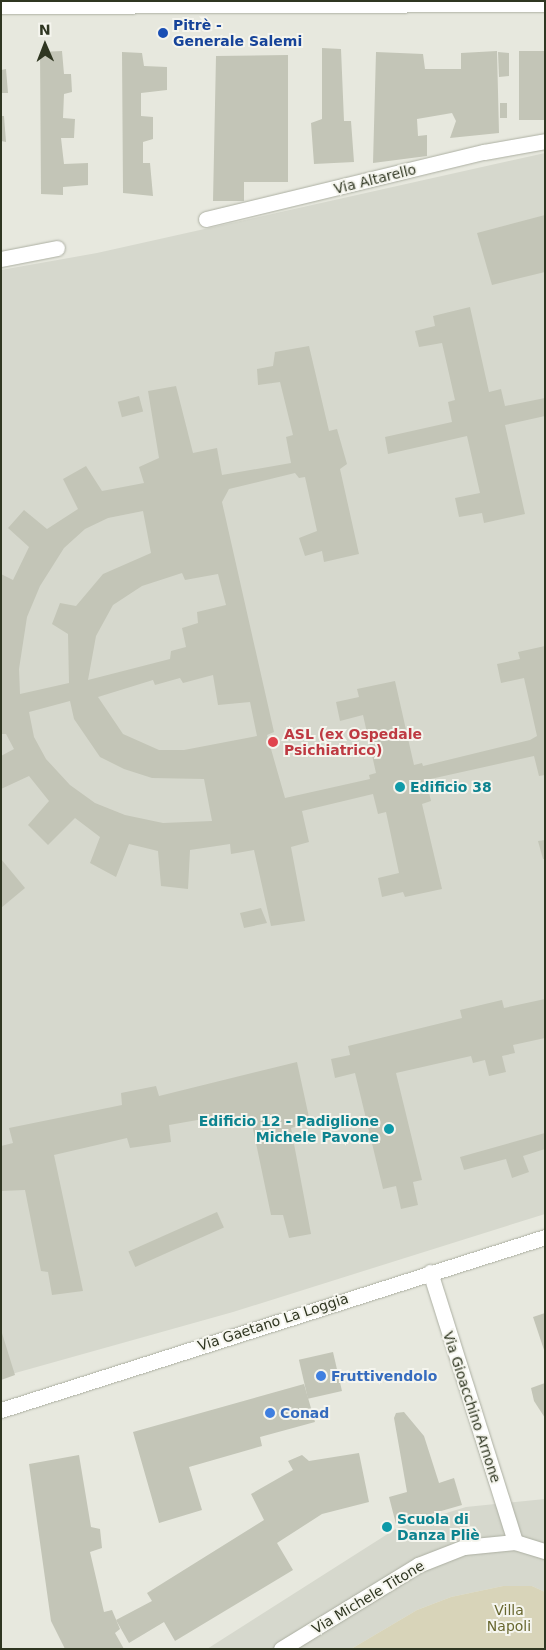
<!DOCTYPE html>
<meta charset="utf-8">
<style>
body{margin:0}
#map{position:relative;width:546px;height:1650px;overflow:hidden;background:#e7e8de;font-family:"DejaVu Sans",sans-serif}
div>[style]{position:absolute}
.built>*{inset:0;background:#d6d8cd}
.green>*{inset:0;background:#d8d4b9}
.building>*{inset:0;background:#c3c5b7;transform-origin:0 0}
.roads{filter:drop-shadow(0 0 1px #acafa2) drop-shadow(0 0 1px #acafa2)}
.minor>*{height:15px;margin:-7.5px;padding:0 7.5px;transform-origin:7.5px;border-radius:7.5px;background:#fff}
.tertiary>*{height:15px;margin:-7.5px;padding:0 7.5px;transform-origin:7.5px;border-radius:7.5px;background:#fff}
.dots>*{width:14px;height:14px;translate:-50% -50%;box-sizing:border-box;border:2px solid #f5f5ee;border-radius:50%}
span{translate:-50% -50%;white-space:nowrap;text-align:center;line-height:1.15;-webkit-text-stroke:4px #f5f5ee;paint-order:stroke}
.transit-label{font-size:14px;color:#164399;font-weight:700}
.left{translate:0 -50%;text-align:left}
.street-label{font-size:14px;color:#2f3621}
.health-label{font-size:14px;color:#be3a42;font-weight:700}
.culture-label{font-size:14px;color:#0d838f;font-weight:700}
.right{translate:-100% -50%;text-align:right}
.shop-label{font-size:14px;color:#366cbe;font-weight:700}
.park-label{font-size:14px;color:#696830}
.frame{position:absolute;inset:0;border:2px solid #2f3621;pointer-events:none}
.north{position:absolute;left:20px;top:20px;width:50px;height:50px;-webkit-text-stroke:4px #f5f5ee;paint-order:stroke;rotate:359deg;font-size:14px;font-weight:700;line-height:20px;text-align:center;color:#2f3621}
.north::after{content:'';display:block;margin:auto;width:18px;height:22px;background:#2f3621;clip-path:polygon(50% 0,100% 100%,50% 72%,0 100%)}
</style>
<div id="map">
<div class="built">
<i style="clip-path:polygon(545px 153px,545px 1214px,233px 1312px,1px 1377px,1px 270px,97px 253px)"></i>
<i style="clip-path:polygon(545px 1499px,545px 1592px,532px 1586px,503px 1586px,451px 1597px,417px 1610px,351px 1649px,207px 1649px,397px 1528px,466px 1507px)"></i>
</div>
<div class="green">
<i style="clip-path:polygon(503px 1586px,532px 1586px,545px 1592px,545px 1649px,351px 1649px,417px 1610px,451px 1597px)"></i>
</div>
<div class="building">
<i style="clip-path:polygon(322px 48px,341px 49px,344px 121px,351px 121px,354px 162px,314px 164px,311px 123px,322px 119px)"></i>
<i style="clip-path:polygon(62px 51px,64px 74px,71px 74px,72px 92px,64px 94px,63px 118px,75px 119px,74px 138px,61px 138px,64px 164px,88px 163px,88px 185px,63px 187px,63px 195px,41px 194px,40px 52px)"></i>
<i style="clip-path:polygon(497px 51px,499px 133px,450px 138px,456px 121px,452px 113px,417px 119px,418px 136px,427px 135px,427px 156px,373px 163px,376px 52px,423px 54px,425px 69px,461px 69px,461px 53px)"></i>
<i style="left:519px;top:51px;width:26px;height:69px"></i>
<i style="clip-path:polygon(122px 52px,142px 53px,144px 66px,167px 67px,167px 90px,141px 93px,141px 116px,153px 117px,153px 139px,143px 142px,143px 163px,150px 163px,153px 196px,123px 193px)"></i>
<i style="clip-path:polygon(498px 52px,509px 53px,509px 76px,499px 77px)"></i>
<i style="clip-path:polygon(288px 55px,288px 182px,244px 182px,244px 201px,213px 201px,216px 56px)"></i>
<i style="clip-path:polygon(6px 69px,8px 93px,1px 93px,1px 70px)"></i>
<i style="left:500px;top:103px;width:7px;height:15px"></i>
<i style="clip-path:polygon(1px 116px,4px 116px,6px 142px,1px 141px)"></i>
<i style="clip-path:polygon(545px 215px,545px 272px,492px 285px,477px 233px)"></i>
<i style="clip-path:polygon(470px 307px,489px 392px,501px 389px,505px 406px,545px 398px,545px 416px,505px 425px,525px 514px,484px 523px,482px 513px,459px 517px,455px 498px,480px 493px,467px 436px,388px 454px,385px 437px,452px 422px,448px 402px,455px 400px,442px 343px,419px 347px,415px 331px,435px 326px,433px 316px)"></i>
<i style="clip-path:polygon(evenodd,309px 346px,329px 431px,337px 429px,347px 464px,340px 469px,359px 554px,324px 562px,322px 551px,305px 556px,299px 538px,317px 531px,305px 477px,299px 478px,295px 473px,229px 489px,222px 502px,274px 732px,267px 735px,285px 798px,370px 779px,369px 775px,376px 773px,363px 715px,340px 721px,336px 702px,359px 697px,357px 689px,395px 681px,414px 765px,422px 763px,423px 766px,530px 740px,537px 736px,524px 678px,501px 683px,497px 664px,520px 659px,518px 652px,545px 646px,545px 775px,539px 776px,534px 756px,426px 780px,431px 801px,422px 804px,442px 889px,405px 897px,403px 892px,382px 897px,378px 878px,399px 873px,386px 812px,378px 814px,373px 794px,302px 811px,309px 842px,291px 847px,305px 921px,271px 926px,254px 850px,231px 854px,230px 844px,190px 850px,188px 889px,161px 886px,158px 851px,129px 844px,116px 877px,90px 863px,100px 837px,75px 818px,48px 845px,28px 825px,49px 801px,29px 776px,1px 789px,1px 756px,14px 749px,6px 734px,1px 734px,1px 574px,13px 580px,29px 547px,8px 528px,24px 510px,47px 529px,78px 509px,63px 479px,86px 466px,102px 491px,144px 483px,139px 467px,159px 458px,148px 391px,176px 386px,193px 453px,217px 448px,222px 475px,291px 463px,286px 437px,293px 435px,280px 382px,258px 385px,257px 369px,273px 366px,275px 352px,309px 346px,143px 511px,151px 553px,103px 574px,76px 606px,60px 603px,52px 624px,68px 634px,69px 683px,20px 694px,19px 669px,27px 617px,40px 586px,64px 548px,85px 529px,108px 518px,143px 511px,309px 346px,182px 573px,185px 580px,218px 574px,226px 605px,197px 612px,198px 623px,182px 628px,186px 647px,171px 651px,170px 659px,88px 680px,96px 636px,113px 605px,142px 586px,182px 573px,309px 346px,213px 675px,218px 705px,250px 702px,257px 736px,184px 750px,159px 750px,123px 734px,98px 697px,153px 680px,155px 685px,180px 678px,183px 683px,213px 675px,309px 346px,70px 701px,74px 719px,100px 757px,124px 769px,152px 778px,204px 779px,212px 821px,163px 823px,125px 815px,95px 803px,70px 785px,46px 759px,34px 737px,29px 712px,70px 701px)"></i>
<i style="left:139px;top:396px;width:16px;height:22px;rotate:75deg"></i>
<i style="clip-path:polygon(545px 840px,545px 859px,543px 859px,538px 841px)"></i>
<i style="clip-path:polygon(1px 859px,25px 888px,1px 908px)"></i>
<i style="clip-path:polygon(261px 908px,267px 923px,244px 928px,240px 913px)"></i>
<i style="clip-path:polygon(545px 999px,545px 1038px,513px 1045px,515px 1053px,502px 1056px,506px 1072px,489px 1076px,485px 1060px,473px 1063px,471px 1056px,396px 1073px,422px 1180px,413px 1182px,418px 1205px,401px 1209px,396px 1186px,383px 1189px,355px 1073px,335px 1078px,331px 1059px,350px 1055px,348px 1046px,462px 1018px,460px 1010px,502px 1000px,504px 1008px)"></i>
<i style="clip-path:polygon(297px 1062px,310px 1122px,291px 1128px,311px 1234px,289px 1238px,283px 1215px,271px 1215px,252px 1124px,231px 1127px,226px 1115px,169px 1125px,171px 1142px,130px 1148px,127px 1138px,54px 1155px,83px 1291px,52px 1295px,48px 1272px,41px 1271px,25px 1190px,1px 1191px,1px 1146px,13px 1143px,9px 1128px,122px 1105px,121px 1093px,156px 1086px,159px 1096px)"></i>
<i style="clip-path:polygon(545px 1133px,545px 1149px,523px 1156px,529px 1172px,512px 1178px,506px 1159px,464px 1170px,460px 1157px)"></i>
<i style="left:217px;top:1212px;width:17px;height:97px;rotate:66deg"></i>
<i style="clip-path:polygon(545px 1313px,545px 1350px,544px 1350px,533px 1317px)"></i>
<i style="clip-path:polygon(1px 1330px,15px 1375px,1px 1380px)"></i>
<i style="left:333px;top:1352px;width:40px;height:35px;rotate:77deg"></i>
<i style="clip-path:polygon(545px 1383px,545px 1418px,534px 1401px,531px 1388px)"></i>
<i style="clip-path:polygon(304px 1384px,315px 1422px,260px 1437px,262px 1446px,189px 1467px,202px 1510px,159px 1523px,133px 1432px)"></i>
<i style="clip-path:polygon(404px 1412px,424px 1436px,439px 1483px,454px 1478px,462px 1505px,396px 1524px,389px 1497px,407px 1492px,394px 1418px,396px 1413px)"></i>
<i style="clip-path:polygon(359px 1453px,369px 1502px,322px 1514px,277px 1543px,293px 1570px,175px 1641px,164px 1622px,129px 1643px,116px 1620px,152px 1601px,147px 1593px,264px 1520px,251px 1494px,293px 1470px,288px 1461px,302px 1455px,309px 1461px)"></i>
<i style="clip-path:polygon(79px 1455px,91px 1527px,100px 1529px,102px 1548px,90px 1552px,104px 1612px,112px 1610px,120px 1629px,115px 1633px,124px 1649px,65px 1649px,51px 1621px,29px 1464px)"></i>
</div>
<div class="roads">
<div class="minor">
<i style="left:206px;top:219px;width:286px;rotate:-13.6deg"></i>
<i style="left:484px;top:152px;width:62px;rotate:-10.2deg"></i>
<i style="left:1px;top:259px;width:57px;rotate:-11.1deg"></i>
<i style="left:430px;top:1272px;width:283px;rotate:72.5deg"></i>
<i style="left:281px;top:1649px;width:161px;rotate:-31.5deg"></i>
<i style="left:418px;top:1565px;width:49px;rotate:-21.4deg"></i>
<i style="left:464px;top:1547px;width:51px;rotate:-5.6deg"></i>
<i style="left:515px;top:1542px;width:31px;rotate:17deg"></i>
</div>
<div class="tertiary">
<i style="left:1px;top:6px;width:544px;rotate:-0.21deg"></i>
<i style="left:1px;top:1410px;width:571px;rotate:-17.64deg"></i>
</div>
</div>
<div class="dots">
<i style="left:163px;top:33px;background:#1a4fb4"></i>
<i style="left:273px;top:742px;background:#e0444e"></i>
<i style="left:400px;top:787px;background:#0f9aa8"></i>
<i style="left:389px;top:1129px;background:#0f9aa8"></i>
<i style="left:321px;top:1376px;background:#3f7fe0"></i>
<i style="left:270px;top:1413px;background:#3f7fe0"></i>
<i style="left:387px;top:1527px;background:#0f9aa8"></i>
</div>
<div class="transit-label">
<span class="left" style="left:173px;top:33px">Pitrè -<br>Generale Salemi</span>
</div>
<div class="street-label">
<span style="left:375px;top:179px;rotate:-14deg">Via Altarello</span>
<span style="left:273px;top:1322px;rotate:-18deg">Via Gaetano La Loggia</span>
<span style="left:472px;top:1407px;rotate:72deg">Via Gioacchino Arnone</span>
<span style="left:368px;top:1597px;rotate:-31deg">Via Michele Titone</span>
</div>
<div class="health-label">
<span class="left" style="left:284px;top:742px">ASL (ex Ospedale<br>Psichiatrico)</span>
</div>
<div class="culture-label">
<span class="left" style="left:410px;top:787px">Edificio 38</span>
<span class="right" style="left:379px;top:1129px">Edificio 12 - Padiglione<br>Michele Pavone</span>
<span class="left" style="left:397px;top:1527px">Scuola di<br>Danza Pliè</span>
</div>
<div class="shop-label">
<span class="left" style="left:331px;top:1376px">Fruttivendolo</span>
<span class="left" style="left:280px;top:1413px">Conad</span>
</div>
<div class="park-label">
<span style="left:509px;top:1618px">Villa<br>Napoli</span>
</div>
<div class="frame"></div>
<div class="north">N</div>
</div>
